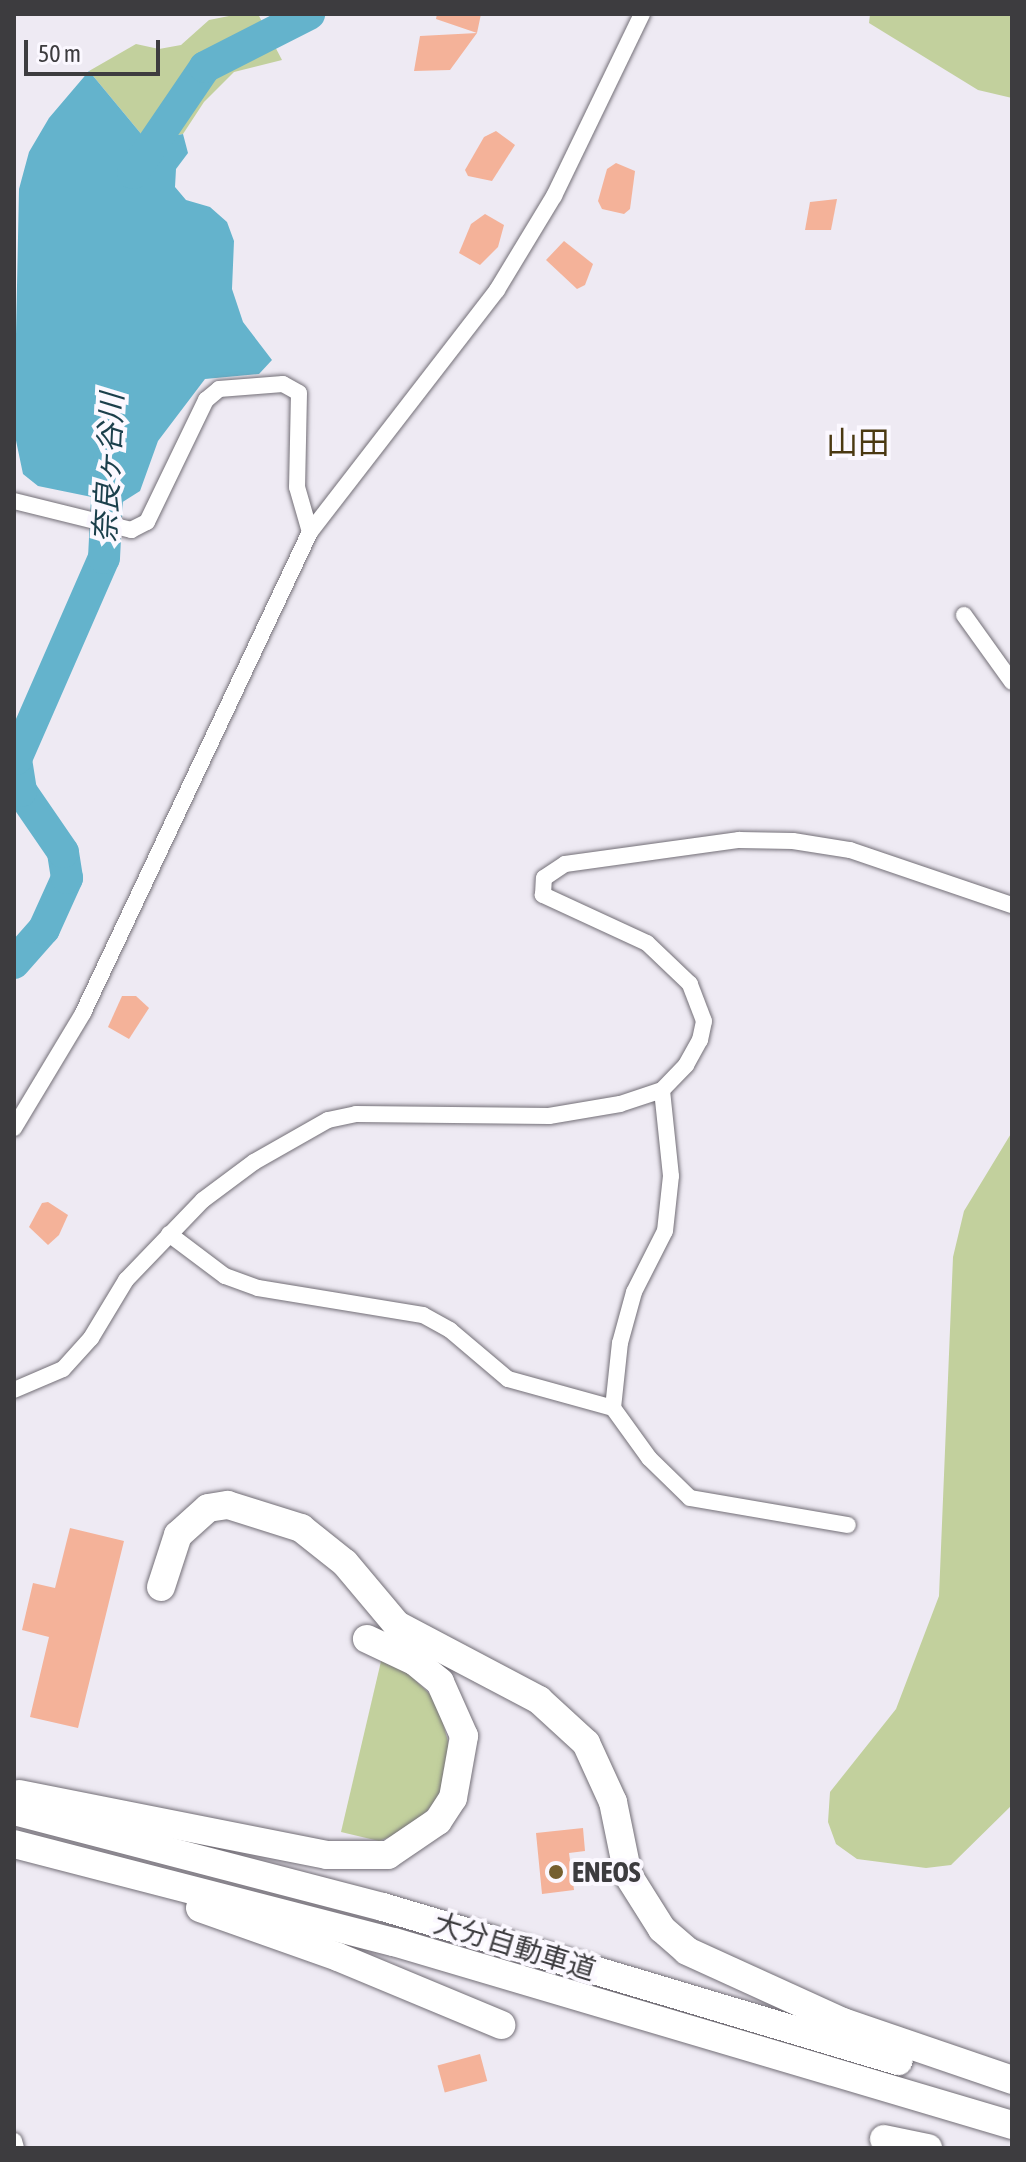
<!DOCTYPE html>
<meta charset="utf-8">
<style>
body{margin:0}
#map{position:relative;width:1026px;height:2162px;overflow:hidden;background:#eeeaf3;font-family:"Asap Condensed","Noto Sans JP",sans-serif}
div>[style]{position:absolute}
.green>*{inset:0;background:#c2d09d}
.water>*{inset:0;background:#64b3cc}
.river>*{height:32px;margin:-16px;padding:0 16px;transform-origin:16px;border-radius:16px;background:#64b3cc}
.building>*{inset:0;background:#f4b299;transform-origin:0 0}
.roads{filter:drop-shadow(0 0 2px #736f77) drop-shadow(0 0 2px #736f77)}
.street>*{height:16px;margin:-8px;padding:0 8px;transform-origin:8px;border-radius:8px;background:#fff}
.highway>*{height:28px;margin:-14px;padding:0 14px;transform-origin:14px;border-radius:14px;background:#fff}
.dots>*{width:22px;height:22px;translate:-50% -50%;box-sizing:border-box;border:4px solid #fbf8ff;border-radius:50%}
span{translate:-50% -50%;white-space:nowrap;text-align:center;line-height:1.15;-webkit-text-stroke:8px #fbf8ff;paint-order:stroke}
.poi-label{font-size:28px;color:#3d3c3f;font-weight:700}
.left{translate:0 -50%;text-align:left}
.street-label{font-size:28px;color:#3d3c3f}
.water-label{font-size:30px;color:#1b3f4b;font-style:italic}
.quarter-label{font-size:32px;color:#4a3811}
.frame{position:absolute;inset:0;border:16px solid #3d3c3f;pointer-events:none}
.scale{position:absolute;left:24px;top:40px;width:136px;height:36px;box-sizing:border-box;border:4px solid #3d3c3f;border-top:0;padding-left:10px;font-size:24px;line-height:28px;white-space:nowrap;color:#3d3c3f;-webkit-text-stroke:6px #fbf8ff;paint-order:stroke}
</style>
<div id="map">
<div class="green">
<i style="clip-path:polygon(239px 14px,258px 14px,282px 60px,234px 72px,204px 102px,183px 134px,147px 141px,89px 71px,136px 44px,159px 49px,181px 45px,209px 20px)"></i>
<i style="clip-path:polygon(870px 14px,1012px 14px,1012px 98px,978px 90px,869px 23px)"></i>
<i style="clip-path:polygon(1012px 1132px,1012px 1805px,951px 1865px,926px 1868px,857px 1859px,836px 1844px,828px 1822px,830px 1792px,896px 1709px,939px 1596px,953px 1257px,964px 1211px)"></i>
<i style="clip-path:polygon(382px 1657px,394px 1660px,437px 1701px,450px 1749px,448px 1776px,435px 1802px,409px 1830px,379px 1841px,341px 1832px)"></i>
</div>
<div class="water">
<i style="clip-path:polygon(89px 71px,147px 141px,183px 134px,188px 153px,176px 169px,175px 187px,186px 200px,210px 207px,227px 222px,234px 241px,232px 289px,243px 322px,272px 360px,259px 374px,205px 379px,158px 441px,140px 491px,121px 503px,38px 486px,23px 474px,14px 431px,19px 189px,29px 152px,49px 118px)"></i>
</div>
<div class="river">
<i style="left:133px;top:173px;width:128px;rotate:-55.8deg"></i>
<i style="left:205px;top:67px;width:117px;rotate:-27deg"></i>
<i style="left:14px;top:963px;width:45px;rotate:-48.6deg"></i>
<i style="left:44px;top:929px;width:56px;rotate:-65.7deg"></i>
<i style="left:67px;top:878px;width:26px;rotate:-99deg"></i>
<i style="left:63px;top:852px;width:74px;rotate:-124.5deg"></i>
<i style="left:21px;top:791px;width:32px;rotate:-99deg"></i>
<i style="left:16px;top:759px;width:219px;rotate:-66.4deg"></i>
<i style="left:104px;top:558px;width:98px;rotate:-87.1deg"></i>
</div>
<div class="building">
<i style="clip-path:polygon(437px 14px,481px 14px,477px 33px,450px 70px,414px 71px,420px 36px,477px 33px,436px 19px)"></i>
<i style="clip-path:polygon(496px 131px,515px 145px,492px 181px,468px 176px,465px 170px,484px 137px)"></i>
<i style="clip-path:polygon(616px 163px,635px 171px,630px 209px,624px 214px,602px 209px,598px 201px,607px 169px)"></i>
<i style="clip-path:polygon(837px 199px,831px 230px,805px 230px,810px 202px)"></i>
<i style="clip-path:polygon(485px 214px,504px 225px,498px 247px,480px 265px,459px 253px,471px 224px)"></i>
<i style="clip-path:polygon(564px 241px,593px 264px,585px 285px,577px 289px,546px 260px)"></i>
<i style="clip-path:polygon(122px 996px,136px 996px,149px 1008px,129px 1039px,108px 1027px)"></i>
<i style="clip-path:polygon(48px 1202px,68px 1215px,59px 1235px,48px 1245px,29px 1227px,42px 1203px)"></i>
<i style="clip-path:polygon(70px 1528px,124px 1541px,78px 1728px,30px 1717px,49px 1637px,22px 1630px,33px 1583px,55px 1588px)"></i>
<i style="clip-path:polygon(583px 1828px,585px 1851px,569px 1853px,574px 1890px,542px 1894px,536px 1833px)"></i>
<i style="left:480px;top:2054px;width:28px;height:44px;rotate:75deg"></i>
</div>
<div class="roads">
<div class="street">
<i style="left:14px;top:501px;width:121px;rotate:13.9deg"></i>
<i style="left:131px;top:530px;width:18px;rotate:-27deg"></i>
<i style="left:147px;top:522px;width:136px;rotate:-64.2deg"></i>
<i style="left:206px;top:400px;width:17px;rotate:-40deg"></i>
<i style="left:219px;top:389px;width:64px;rotate:-4.5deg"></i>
<i style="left:283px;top:384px;width:18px;rotate:29deg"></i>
<i style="left:299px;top:393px;width:94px;rotate:91.2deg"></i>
<i style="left:297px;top:487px;width:47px;rotate:73.9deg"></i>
<i style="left:964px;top:615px;width:82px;rotate:54.4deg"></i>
<i style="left:14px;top:1128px;width:134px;rotate:-59deg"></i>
<i style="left:83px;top:1013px;width:532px;rotate:-64.74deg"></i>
<i style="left:310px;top:532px;width:306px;rotate:-52.3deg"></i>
<i style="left:497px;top:290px;width:110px;rotate:-58.8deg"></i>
<i style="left:554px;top:196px;width:202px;rotate:-64.2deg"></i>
<i style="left:169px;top:1234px;width:70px;rotate:36.9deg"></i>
<i style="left:225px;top:1276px;width:35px;rotate:20deg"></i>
<i style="left:258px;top:1288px;width:167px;rotate:9.3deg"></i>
<i style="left:423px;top:1315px;width:31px;rotate:29deg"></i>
<i style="left:450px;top:1330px;width:76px;rotate:40.2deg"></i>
<i style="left:508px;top:1379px;width:109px;rotate:15.4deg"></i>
<i style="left:613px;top:1408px;width:62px;rotate:54.2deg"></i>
<i style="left:649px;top:1458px;width:57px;rotate:44.3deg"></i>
<i style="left:690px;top:1498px;width:160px;rotate:9.7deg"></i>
<i style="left:14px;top:1390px;width:53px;rotate:-23.2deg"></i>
<i style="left:63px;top:1369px;width:42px;rotate:-47.9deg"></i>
<i style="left:91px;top:1338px;width:68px;rotate:-58.9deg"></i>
<i style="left:126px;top:1280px;width:111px;rotate:-46.1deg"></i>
<i style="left:203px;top:1200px;width:64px;rotate:-36.7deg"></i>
<i style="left:254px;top:1162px;width:85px;rotate:-29.6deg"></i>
<i style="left:328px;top:1120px;width:29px;rotate:-12deg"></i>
<i style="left:356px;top:1114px;width:193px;rotate:0.6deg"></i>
<i style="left:549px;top:1116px;width:72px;rotate:-9.6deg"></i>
<i style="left:620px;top:1104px;width:44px;rotate:-18.4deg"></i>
<i style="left:662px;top:1090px;width:35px;rotate:-46deg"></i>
<i style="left:686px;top:1065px;width:29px;rotate:-61deg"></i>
<i style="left:700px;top:1040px;width:19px;rotate:-78deg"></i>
<i style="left:704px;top:1021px;width:40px;rotate:-111deg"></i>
<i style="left:690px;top:984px;width:59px;rotate:-136.4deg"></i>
<i style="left:647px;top:943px;width:115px;rotate:-155.2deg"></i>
<i style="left:543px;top:895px;width:17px;rotate:-87deg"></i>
<i style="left:544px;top:878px;width:25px;rotate:-34deg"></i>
<i style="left:565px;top:864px;width:176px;rotate:-7.9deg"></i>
<i style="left:739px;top:840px;width:54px;rotate:1.1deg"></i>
<i style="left:793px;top:841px;width:58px;rotate:9deg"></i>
<i style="left:850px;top:850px;width:171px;rotate:18.8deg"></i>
<i style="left:613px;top:1408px;width:65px;rotate:-83.9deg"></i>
<i style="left:620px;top:1343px;width:53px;rotate:-74.6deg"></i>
<i style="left:634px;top:1292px;width:68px;rotate:-63.1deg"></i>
<i style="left:665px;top:1231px;width:55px;rotate:-83.8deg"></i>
<i style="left:671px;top:1176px;width:86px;rotate:-96deg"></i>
<i style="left:14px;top:2141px;width:7px;rotate:74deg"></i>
</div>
<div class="highway">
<i style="left:161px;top:1587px;width:55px;rotate:-71.9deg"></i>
<i style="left:178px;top:1535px;width:40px;rotate:-42deg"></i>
<i style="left:208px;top:1508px;width:20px;rotate:-9deg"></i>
<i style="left:228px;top:1505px;width:77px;rotate:17.5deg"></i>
<i style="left:301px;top:1528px;width:56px;rotate:38.5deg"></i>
<i style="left:345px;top:1563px;width:81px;rotate:50deg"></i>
<i style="left:397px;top:1625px;width:161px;rotate:27.8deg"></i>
<i style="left:539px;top:1700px;width:64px;rotate:42.5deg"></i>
<i style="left:586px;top:1743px;width:65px;rotate:65.4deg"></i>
<i style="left:613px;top:1802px;width:75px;rotate:78.4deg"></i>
<i style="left:628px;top:1875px;width:64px;rotate:57.8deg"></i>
<i style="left:662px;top:1929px;width:33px;rotate:41deg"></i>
<i style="left:687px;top:1951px;width:171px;rotate:24.5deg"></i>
<i style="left:843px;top:2022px;width:179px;rotate:18.9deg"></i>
<i style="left:19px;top:1794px;width:314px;rotate:11.2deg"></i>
<i style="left:327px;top:1855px;width:61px"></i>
<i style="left:388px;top:1855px;width:60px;rotate:-34.2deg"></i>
<i style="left:438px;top:1821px;width:27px;rotate:-57deg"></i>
<i style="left:453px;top:1798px;width:63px;rotate:-79.9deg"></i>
<i style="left:464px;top:1736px;width:59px;rotate:-114deg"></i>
<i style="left:440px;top:1682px;width:33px;rotate:-141deg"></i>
<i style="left:414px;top:1661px;width:52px;rotate:-154.9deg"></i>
<i style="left:14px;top:1811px;width:381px;rotate:14.6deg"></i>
<i style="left:383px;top:1907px;width:538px;rotate:16.65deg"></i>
<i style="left:14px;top:1844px;width:392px;rotate:14.5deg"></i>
<i style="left:394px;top:1942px;width:645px;rotate:16.49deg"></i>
<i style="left:200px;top:1908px;width:146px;rotate:19.5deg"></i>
<i style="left:338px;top:1957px;width:177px;rotate:22.6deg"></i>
<i style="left:884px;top:2139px;width:45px;rotate:11.6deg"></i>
</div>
</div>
<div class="dots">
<i style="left:556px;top:1872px;background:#755f2f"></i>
</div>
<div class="poi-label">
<span class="left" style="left:572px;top:1872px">ENEOS</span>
</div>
<div class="street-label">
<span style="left:515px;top:1946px;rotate:17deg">大分自動車道</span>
</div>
<div class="water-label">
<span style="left:108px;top:468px;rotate:-87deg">奈良ヶ谷川</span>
</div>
<div class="quarter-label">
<span style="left:858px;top:443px">山田</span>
</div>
<div class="frame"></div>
<div class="scale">50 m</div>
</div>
